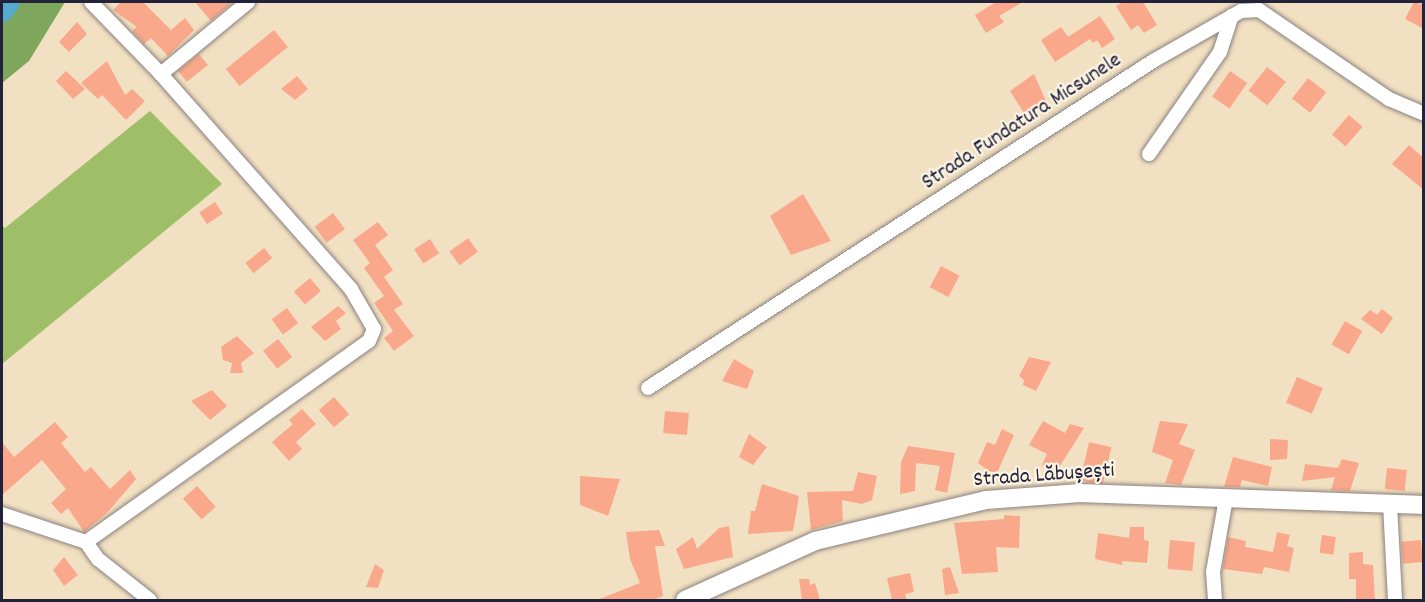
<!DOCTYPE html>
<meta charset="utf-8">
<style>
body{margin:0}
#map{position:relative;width:1425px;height:602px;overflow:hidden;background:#f2e0c2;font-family:Dekko,sans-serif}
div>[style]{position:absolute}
.green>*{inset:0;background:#9ebf68}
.forest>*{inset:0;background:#7ea65c}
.river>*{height:22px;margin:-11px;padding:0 11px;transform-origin:11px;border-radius:11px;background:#57abd3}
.building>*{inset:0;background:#faa88b;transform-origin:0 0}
.roads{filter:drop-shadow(0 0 2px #8a817e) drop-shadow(0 0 2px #8a817e)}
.minor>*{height:14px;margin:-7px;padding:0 7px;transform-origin:7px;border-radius:7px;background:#fff}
.tertiary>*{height:18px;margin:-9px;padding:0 9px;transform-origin:9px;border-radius:9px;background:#fff}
span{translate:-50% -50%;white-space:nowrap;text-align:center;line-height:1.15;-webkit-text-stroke:4.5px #fcf5e5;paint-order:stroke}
.street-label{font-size:22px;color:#22223b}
.frame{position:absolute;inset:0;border:3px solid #22223b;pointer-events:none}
</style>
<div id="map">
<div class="green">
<i style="clip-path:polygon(150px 111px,222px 184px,2px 364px,2px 225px,5px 228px)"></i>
</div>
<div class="forest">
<i style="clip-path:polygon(2px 2px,65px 2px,29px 61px,2px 83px)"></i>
</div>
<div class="river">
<i style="left:2px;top:11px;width:11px;rotate:-52deg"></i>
</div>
<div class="building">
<i style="clip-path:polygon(121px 2px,143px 2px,171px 30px,185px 18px,194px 30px,168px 56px,151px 38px,144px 44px,132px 31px,137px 27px,113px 10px)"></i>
<i style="clip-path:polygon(195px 2px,233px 2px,211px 21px)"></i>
<i style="clip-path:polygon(996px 2px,1023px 2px,999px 16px,1004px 22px,986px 33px,975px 15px)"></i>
<i style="clip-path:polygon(1123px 2px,1143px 2px,1157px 25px,1144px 33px,1138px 25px,1131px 30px,1116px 6px)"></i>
<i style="clip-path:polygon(1414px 2px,1424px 5px,1424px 29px,1405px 19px)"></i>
<i style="clip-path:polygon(1100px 16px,1115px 39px,1102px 48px,1097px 40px,1093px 43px,1090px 39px,1055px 62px,1041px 40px,1061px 27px,1068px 37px)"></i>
<i style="clip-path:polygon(77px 22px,87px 34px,69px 52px,59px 42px)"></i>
<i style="left:274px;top:30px;width:22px;height:62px;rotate:51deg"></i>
<i style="left:199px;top:54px;width:14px;height:27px;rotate:51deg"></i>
<i style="clip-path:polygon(107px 61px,125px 95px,132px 89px,145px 101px,126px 120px,102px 95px,98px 99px,81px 83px)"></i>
<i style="left:1267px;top:67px;width:24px;height:30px;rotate:38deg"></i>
<i style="clip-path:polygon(66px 71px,85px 89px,73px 99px,56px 81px)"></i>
<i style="left:1230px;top:71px;width:21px;height:31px;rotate:35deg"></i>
<i style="clip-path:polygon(1034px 74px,1047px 103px,1024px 113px,1010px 91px)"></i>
<i style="clip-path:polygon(297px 76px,308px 89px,295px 100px,281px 89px)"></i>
<i style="left:1308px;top:78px;width:23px;height:26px;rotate:38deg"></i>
<i style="left:1349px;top:115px;width:18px;height:26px;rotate:41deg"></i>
<i style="clip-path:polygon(1409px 145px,1424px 158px,1424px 190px,1392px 164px)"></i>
<i style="clip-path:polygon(803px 194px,831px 241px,791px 255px,770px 216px)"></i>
<i style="left:215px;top:202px;width:14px;height:19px;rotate:56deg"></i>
<i style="left:333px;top:213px;width:20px;height:23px;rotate:53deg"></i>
<i style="clip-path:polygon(378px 222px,388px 235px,375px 245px,393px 270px,384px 277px,403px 304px,394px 310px,414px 336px,394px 351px,384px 338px,393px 331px,374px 303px,384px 296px,364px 268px,370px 263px,353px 240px)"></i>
<i style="left:468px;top:238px;width:17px;height:23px;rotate:54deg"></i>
<i style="left:430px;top:239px;width:17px;height:19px;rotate:57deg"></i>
<i style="left:264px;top:248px;width:13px;height:24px;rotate:51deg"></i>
<i style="left:941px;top:266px;width:21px;height:24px;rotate:28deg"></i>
<i style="left:310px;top:278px;width:17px;height:21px;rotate:50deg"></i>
<i style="clip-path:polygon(338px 306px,346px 313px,336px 321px,341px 329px,325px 341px,311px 327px)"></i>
<i style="left:287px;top:308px;width:19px;height:19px;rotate:54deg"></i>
<i style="clip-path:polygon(1382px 309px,1393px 318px,1382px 334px,1361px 319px,1370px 310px,1377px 315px)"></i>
<i style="left:1345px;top:321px;width:20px;height:27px;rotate:30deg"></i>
<i style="clip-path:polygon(237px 336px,254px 353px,241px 363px,243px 373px,230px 373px,232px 363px,223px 360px,221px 347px)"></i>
<i style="left:278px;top:339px;width:23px;height:19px;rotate:52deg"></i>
<i style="clip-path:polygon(1029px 357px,1051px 362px,1036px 391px,1023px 385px,1024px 380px,1019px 376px)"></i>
<i style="clip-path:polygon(734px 359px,754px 371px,747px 389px,722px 381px)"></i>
<i style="left:1297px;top:377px;width:28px;height:28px;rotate:23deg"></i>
<i style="clip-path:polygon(212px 390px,227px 406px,210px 420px,191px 401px)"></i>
<i style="left:334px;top:397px;width:23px;height:20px;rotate:49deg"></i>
<i style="clip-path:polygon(302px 409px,316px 424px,296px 442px,302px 449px,289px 461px,272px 442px,293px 424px,289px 420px)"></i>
<i style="left:665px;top:411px;width:24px;height:22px;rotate:5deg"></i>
<i style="clip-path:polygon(1043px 421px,1065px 433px,1070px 424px,1084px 428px,1056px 472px,1042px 465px,1047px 454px,1029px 445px)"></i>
<i style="clip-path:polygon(1160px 421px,1188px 424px,1179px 444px,1195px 450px,1181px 485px,1165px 483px,1173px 460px,1152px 452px)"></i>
<i style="clip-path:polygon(55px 422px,68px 437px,61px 443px,85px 472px,91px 467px,110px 489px,130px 470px,136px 479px,108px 512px,84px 532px,68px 508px,61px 514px,51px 503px,66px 489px,42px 460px,2px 495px,2px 442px,14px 457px)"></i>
<i style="clip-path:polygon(1002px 429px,1014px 435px,997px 473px,989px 471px,978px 463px,987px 442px,995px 445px)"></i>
<i style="clip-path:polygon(749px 434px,767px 447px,753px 465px,739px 457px)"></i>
<i style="clip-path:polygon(1270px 439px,1288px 440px,1287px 459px,1270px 460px)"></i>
<i style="left:1089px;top:442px;width:23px;height:39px;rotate:13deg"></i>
<i style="clip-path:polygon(908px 446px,955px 453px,947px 493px,935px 490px,940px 466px,916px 463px,915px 491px,900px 494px,901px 462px)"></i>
<i style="clip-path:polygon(1233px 457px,1272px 467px,1268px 486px,1242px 480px,1240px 487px,1224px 487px)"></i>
<i style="clip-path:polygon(1342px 459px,1359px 463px,1350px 491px,1331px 490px,1335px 477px,1302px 481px,1305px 464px,1338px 468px)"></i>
<i style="left:1387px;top:468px;width:20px;height:21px;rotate:6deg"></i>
<i style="clip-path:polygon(858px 472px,877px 476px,872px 500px,862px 504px,842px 500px,843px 521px,811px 530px,807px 492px,853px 491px)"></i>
<i style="clip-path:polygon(580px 476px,620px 479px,608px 516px,580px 505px)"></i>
<i style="clip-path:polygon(762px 484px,799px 496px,793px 531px,748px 534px,751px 511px,755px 511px)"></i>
<i style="left:197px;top:486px;width:28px;height:19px;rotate:48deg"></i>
<i style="clip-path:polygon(1004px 515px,1020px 516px,1019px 548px,996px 547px,998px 572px,962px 574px,954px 523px,1004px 519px)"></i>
<i style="clip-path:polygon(729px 526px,733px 557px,684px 569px,676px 549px,693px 537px,697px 549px,719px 528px)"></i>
<i style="clip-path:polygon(1130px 527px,1144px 527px,1144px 540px,1149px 541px,1147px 563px,1122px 561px,1122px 565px,1095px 559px,1098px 533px,1129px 538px)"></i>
<i style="clip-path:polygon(659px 530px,665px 546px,655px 546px,663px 596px,653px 600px,597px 600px,640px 583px,630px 559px,626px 532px)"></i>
<i style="clip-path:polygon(1277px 532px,1290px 535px,1287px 546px,1294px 548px,1289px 572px,1264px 567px,1262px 574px,1223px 569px,1228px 537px,1246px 541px,1245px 547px,1273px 552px)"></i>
<i style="left:1322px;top:535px;width:14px;height:18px;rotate:8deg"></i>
<i style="left:1170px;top:540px;width:25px;height:29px;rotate:5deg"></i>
<i style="left:1421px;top:540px;width:22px;height:20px;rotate:85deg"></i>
<i style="clip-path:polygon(1363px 552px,1363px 564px,1373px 565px,1375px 600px,1356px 600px,1356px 579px,1349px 579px,1349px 553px)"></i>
<i style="clip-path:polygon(64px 557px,78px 575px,64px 586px,53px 570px)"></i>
<i style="clip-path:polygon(375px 564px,384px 570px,378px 588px,366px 587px)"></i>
<i style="clip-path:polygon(950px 567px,959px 593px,945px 595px,942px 569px)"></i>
<i style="clip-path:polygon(910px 573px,914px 592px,905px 594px,906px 599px,892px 600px,887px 578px)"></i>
<i style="clip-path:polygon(799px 579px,809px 579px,810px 585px,815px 583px,820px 600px,802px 600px)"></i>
</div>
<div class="roads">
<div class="minor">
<i style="left:161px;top:74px;width:113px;rotate:-39.6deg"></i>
<i style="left:1149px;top:154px;width:124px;rotate:-55.2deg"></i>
<i style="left:1220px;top:52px;width:38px;rotate:-72deg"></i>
<i style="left:648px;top:388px;width:602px;rotate:-32.92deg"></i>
<i style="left:1153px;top:61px;width:101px;rotate:-29.6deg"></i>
<i style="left:1241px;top:11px;width:18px;rotate:-3deg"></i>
<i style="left:1259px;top:10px;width:158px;rotate:34.4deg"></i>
<i style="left:1389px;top:99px;width:38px;rotate:23deg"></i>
<i style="left:1390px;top:504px;width:96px;rotate:87deg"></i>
<i style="left:2px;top:514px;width:89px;rotate:18.4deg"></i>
<i style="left:86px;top:542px;width:347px;rotate:-35.4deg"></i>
<i style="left:369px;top:341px;width:13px;rotate:-67deg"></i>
<i style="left:374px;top:329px;width:46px;rotate:-119.9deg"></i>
<i style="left:351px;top:289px;width:287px;rotate:-131.5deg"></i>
<i style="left:161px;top:74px;width:100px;rotate:-134.2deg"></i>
<i style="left:86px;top:542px;width:21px;rotate:55deg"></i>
<i style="left:98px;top:559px;width:66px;rotate:38.3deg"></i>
<i style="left:1215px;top:600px;width:28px;rotate:-94deg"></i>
<i style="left:1213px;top:572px;width:75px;rotate:-80deg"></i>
</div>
<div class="tertiary">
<i style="left:685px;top:600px;width:143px;rotate:-24.4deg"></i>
<i style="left:815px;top:541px;width:176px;rotate:-13.5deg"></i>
<i style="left:986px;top:500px;width:94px;rotate:-4.3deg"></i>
<i style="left:1080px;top:493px;width:344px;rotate:2deg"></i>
</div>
</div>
<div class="street-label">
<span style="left:1022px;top:122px;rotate:-33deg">Strada Fundatura Micsunele</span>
<span style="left:1044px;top:476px;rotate:-4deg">Strada Lăbușești</span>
</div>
<div class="frame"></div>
</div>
